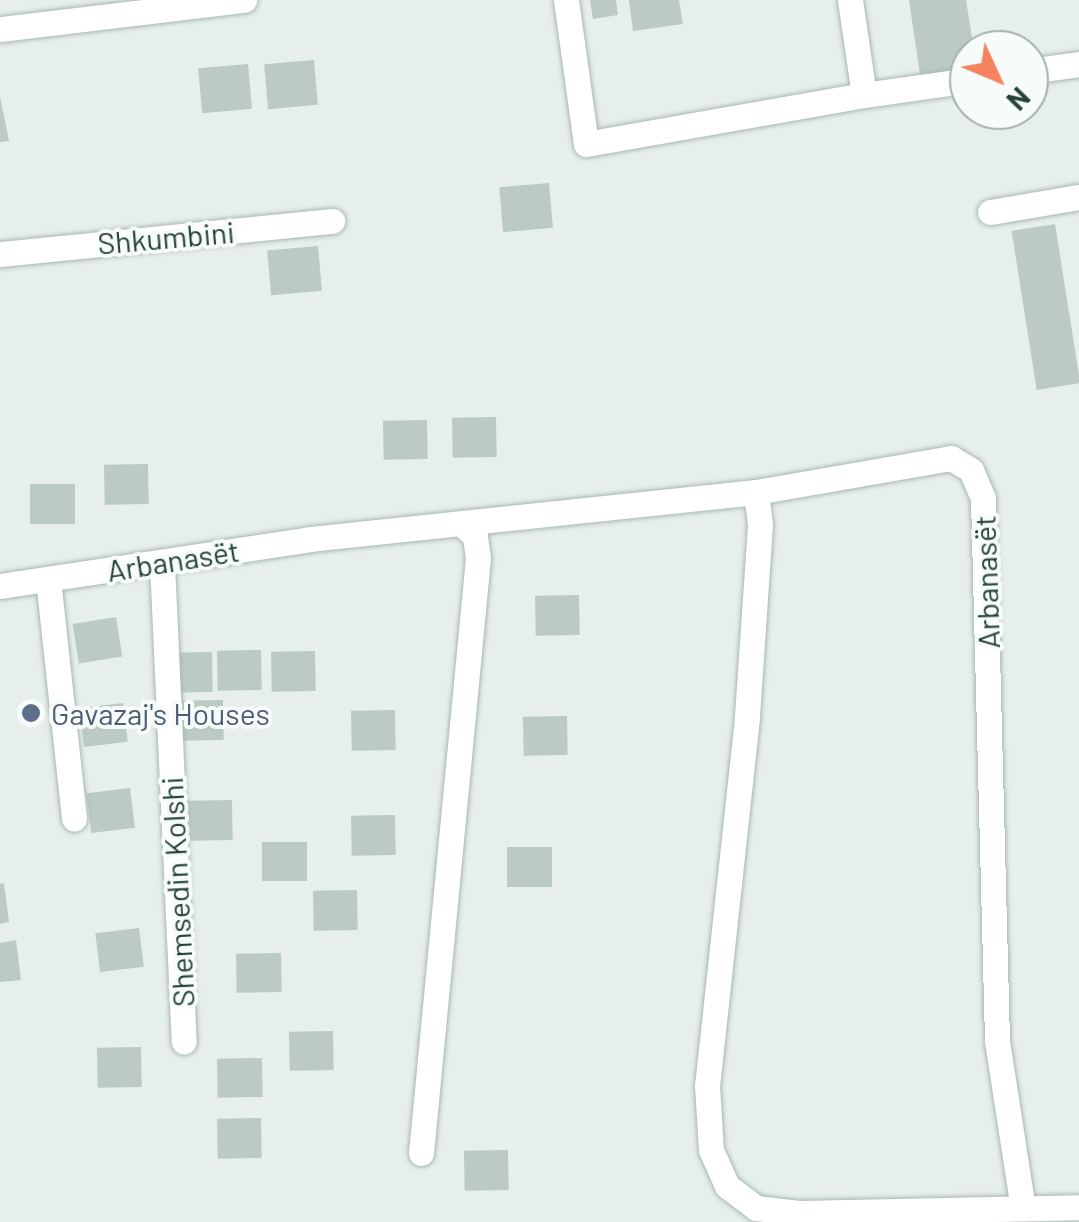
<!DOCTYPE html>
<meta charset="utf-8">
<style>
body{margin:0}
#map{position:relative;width:1079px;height:1222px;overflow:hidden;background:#e6efeb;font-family:Barlow,sans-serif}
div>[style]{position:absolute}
.building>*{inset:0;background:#bbcac4;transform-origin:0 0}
.roads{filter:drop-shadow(0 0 2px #a8b8b2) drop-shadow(0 0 2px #a8b8b2)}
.street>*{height:25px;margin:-12.5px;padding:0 12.5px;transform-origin:12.5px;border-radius:12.5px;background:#fff}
.dots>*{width:28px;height:28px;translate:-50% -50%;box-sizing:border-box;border:5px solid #f7fbf9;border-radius:50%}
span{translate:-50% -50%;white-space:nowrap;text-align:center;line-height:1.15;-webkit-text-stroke:8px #f7fbf9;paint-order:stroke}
.street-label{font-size:30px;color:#24423a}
.service-label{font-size:30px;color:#4e5e75}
.left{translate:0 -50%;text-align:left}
.north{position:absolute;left:949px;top:30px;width:100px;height:100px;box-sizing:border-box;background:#f7fbf9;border:2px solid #a3b1ad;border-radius:50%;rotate:134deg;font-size:28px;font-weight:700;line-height:40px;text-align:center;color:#24423a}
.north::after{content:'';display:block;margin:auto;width:35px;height:45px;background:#f4845f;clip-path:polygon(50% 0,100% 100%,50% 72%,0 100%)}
</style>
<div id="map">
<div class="building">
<i style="clip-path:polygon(590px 0,616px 0,618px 15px,593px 19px)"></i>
<i style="clip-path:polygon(629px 0,679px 0,683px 24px,633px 31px)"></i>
<i style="clip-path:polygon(909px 0,966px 0,974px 50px,969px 68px,920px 75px)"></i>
<i style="left:314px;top:60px;width:45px;height:50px;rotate:85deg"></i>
<i style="left:248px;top:64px;width:45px;height:50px;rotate:85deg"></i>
<i style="clip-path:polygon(0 96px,9px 141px,0 142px)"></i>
<i style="left:549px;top:183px;width:45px;height:50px;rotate:85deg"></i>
<i style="left:1055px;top:224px;width:161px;height:44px;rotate:81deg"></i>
<i style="left:318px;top:246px;width:45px;height:51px;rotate:85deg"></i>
<i style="left:496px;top:417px;width:40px;height:44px;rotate:89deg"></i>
<i style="left:427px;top:420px;width:39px;height:44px;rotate:89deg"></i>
<i style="left:148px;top:464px;width:40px;height:44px;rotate:89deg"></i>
<i style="left:75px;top:484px;width:40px;height:45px;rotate:90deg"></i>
<i style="left:579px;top:595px;width:40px;height:44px;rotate:89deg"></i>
<i style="left:116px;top:617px;width:40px;height:44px;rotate:81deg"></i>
<i style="left:261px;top:650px;width:40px;height:44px;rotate:89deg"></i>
<i style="left:315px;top:651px;width:40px;height:44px;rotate:89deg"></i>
<i style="left:212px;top:652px;width:40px;height:44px;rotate:89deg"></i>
<i style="left:223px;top:700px;width:40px;height:44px;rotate:89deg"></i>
<i style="left:123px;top:703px;width:39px;height:44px;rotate:83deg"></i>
<i style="left:395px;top:710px;width:40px;height:44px;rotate:89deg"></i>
<i style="left:567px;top:716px;width:39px;height:44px;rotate:89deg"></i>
<i style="left:130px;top:788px;width:40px;height:44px;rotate:83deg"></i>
<i style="left:232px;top:800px;width:40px;height:44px;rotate:89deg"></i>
<i style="left:395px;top:815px;width:40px;height:44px;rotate:89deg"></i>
<i style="left:307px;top:842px;width:39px;height:45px;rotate:90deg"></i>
<i style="left:507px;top:847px;width:45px;height:40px"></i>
<i style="clip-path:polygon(4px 883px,9px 922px,0 924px,0 884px)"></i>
<i style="left:357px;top:890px;width:40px;height:44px;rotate:89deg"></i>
<i style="left:139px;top:928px;width:39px;height:44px;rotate:83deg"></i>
<i style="clip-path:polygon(16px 940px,21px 980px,0 982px,0 943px)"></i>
<i style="left:281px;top:953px;width:39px;height:45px;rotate:89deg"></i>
<i style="left:333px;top:1031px;width:39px;height:44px;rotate:89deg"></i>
<i style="left:141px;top:1047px;width:40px;height:44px;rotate:89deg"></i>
<i style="left:262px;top:1058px;width:39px;height:45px;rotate:89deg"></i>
<i style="left:261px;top:1118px;width:40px;height:44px;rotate:89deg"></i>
<i style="left:508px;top:1150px;width:40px;height:44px;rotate:89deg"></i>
</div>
<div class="roads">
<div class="street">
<i style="left:566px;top:0;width:145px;rotate:82.1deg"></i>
<i style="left:586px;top:144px;width:282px;rotate:-10deg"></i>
<i style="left:864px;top:95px;width:96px;rotate:-98.4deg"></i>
<i style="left:0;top:29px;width:246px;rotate:-6.8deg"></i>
<i style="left:1029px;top:71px;width:50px;rotate:-8deg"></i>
<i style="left:864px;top:95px;width:106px;rotate:-8.1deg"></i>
<i style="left:990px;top:212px;width:90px;rotate:-9.6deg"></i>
<i style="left:0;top:254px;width:334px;rotate:-5.7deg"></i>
<i style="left:756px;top:492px;width:33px;rotate:83deg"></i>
<i style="left:760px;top:525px;width:193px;rotate:93.9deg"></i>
<i style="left:747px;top:718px;width:369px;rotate:96.2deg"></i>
<i style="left:707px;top:1085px;width:65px;rotate:86.5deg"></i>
<i style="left:711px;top:1150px;width:39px;rotate:66deg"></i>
<i style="left:727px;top:1186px;width:36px;rotate:37deg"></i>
<i style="left:756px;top:1208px;width:43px;rotate:6.6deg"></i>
<i style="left:799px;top:1213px;width:280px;rotate:-1.2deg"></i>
<i style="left:162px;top:563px;width:479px;rotate:87.4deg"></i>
<i style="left:48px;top:579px;width:241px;rotate:83.8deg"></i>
<i style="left:0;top:586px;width:313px;rotate:-8.6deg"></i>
<i style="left:309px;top:539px;width:449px;rotate:-6deg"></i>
<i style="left:756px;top:492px;width:198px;rotate:-9.9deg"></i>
<i style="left:951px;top:458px;width:23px;rotate:31deg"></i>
<i style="left:971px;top:470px;width:30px;rotate:67deg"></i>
<i style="left:983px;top:498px;width:543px;rotate:88.52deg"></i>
<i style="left:997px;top:1041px;width:169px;rotate:81.2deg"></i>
<i style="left:421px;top:1153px;width:598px;rotate:-84.53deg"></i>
<i style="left:478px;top:558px;width:22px;rotate:-98deg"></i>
<i style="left:475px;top:536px;width:13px;rotate:-138deg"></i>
</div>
</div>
<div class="dots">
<i style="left:31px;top:713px;background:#5c6f8a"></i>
</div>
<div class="street-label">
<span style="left:166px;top:237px;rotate:-5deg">Shkumbini</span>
<span style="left:173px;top:560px;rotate:-9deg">Arbanasët</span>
<span style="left:986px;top:582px;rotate:-92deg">Arbanasët</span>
<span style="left:177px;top:892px;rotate:-93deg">Shemsedin Kolshi</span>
</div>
<div class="service-label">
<span class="left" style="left:51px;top:713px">Gavazaj's Houses</span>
</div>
<div class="north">N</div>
</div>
